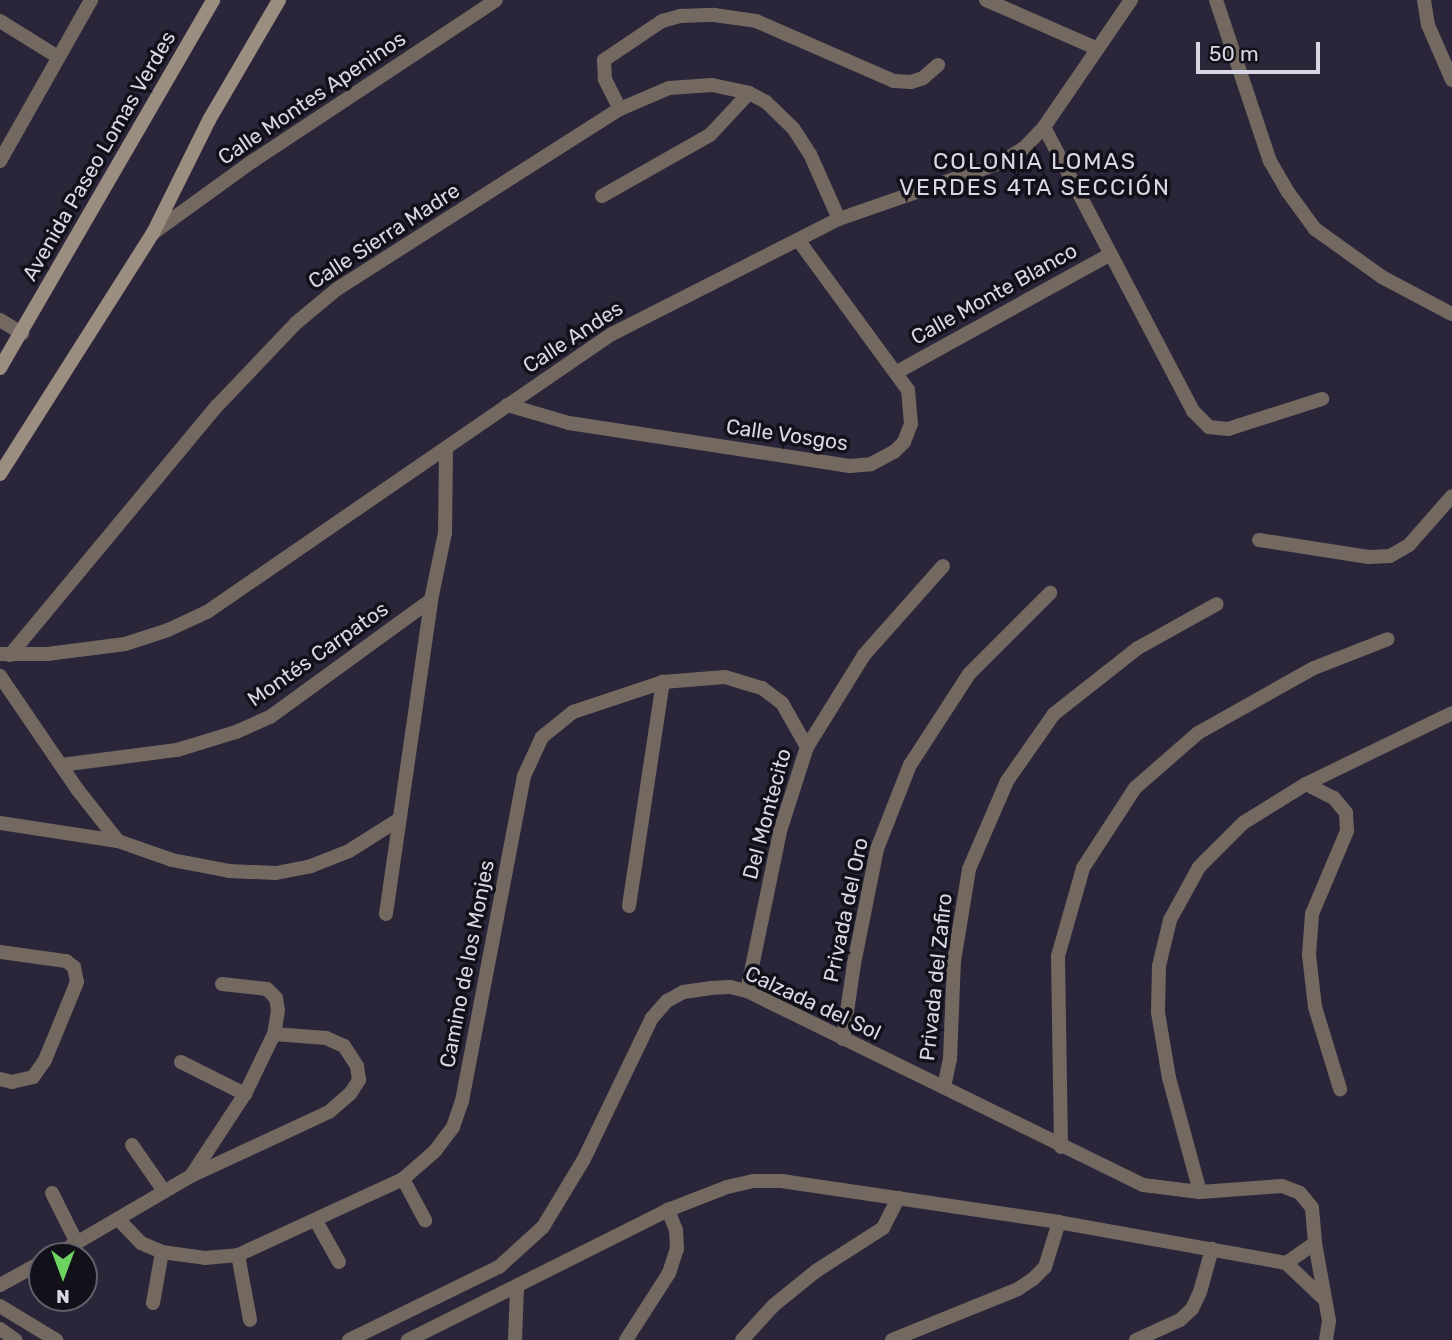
<!DOCTYPE html>
<meta charset="utf-8">
<style>
body{margin:0}
#map{position:relative;width:1452px;height:1340px;overflow:hidden;background:#2b2539;font-family:Rubik,sans-serif}
div>[style]{position:absolute}
.minor>*{height:14px;margin:-7px;padding:0 7px;transform-origin:7px;border-radius:7px;background:#736961}
.tertiary>*{height:14px;margin:-7px;padding:0 7px;transform-origin:7px;border-radius:7px;background:#736961}
.secondary>*{height:14px;margin:-7px;padding:0 7px;transform-origin:7px;border-radius:7px;background:#9c8d81}
span{translate:-50% -50%;white-space:nowrap;text-align:center;line-height:1.15;-webkit-text-stroke:7px #121019;paint-order:stroke}
.street-label{font-size:21px;color:#dad7e4}
.neighbourhood-label{font-size:23px;color:#dad7e4;letter-spacing:2px}
.north{position:absolute;left:28px;top:1242px;width:70px;height:70px;box-sizing:border-box;background:#121019;border:2px solid #62606a;border-radius:50%;rotate:180deg;font-size:19px;font-weight:700;line-height:28px;text-align:center;color:#dad7e4}
.north::after{content:'';display:block;margin:auto;width:24px;height:32px;background:#6ed361;clip-path:polygon(50% 0,100% 100%,50% 72%,0 100%)}
.scale{position:absolute;left:1196px;top:42px;width:124px;height:32px;box-sizing:border-box;border:4px solid #dad7e4;border-top:0;padding-left:9px;font-size:21px;line-height:24px;white-space:nowrap;color:#dad7e4;-webkit-text-stroke:5px #121019;paint-order:stroke}
</style>
<div id="map">
<div class="minor">
<i style="left:986px;top:0;width:120px;rotate:23.6deg"></i>
<i style="left:1216px;top:0;width:170px;rotate:71.5deg"></i>
<i style="left:1270px;top:161px;width:36px;rotate:60deg"></i>
<i style="left:1288px;top:192px;width:46px;rotate:53.9deg"></i>
<i style="left:1315px;top:229px;width:82px;rotate:35.6deg"></i>
<i style="left:1382px;top:277px;width:79px;rotate:27.9deg"></i>
<i style="left:1424px;top:0;width:25px;rotate:81deg"></i>
<i style="left:1428px;top:25px;width:60px;rotate:66.4deg"></i>
<i style="left:0;top:21px;width:68px;rotate:31.8deg"></i>
<i style="left:620px;top:109px;width:34px;rotate:-117deg"></i>
<i style="left:605px;top:79px;width:19px;rotate:-93deg"></i>
<i style="left:604px;top:60px;width:70px;rotate:-33.9deg"></i>
<i style="left:662px;top:21px;width:20px;rotate:-15deg"></i>
<i style="left:681px;top:16px;width:33px;rotate:-2deg"></i>
<i style="left:714px;top:15px;width:42px;rotate:8.1deg"></i>
<i style="left:756px;top:21px;width:150px;rotate:23.5deg"></i>
<i style="left:894px;top:81px;width:17px;rotate:3deg"></i>
<i style="left:911px;top:82px;width:13px;rotate:-18deg"></i>
<i style="left:923px;top:78px;width:20px;rotate:-41deg"></i>
<i style="left:1044px;top:127px;width:321px;rotate:62.3deg"></i>
<i style="left:1193px;top:411px;width:23px;rotate:45deg"></i>
<i style="left:1209px;top:427px;width:19px;rotate:6deg"></i>
<i style="left:1228px;top:429px;width:99px;rotate:-17.7deg"></i>
<i style="left:0;top:161px;width:185px;rotate:-60.5deg"></i>
<i style="left:602px;top:196px;width:124px;rotate:-29.5deg"></i>
<i style="left:710px;top:135px;width:57px;rotate:-47.1deg"></i>
<i style="left:153px;top:233px;width:123px;rotate:-35.8deg"></i>
<i style="left:253px;top:161px;width:291px;rotate:-33.5deg"></i>
<i style="left:0;top:320px;width:26px;rotate:31deg"></i>
<i style="left:897px;top:372px;width:244px;rotate:-28.9deg"></i>
<i style="left:507px;top:405px;width:65px;rotate:16.2deg"></i>
<i style="left:569px;top:423px;width:284px;rotate:8.7deg"></i>
<i style="left:850px;top:466px;width:21px;rotate:-5deg"></i>
<i style="left:871px;top:464px;width:26px;rotate:-28deg"></i>
<i style="left:894px;top:452px;width:14px;rotate:-45deg"></i>
<i style="left:904px;top:442px;width:19px;rotate:-69deg"></i>
<i style="left:911px;top:424px;width:34px;rotate:-95deg"></i>
<i style="left:908px;top:390px;width:185px;rotate:-126.2deg"></i>
<i style="left:1259px;top:540px;width:111px;rotate:8.8deg"></i>
<i style="left:1369px;top:557px;width:21px;rotate:-3deg"></i>
<i style="left:1390px;top:556px;width:22px;rotate:-30deg"></i>
<i style="left:1409px;top:545px;width:65px;rotate:-48.7deg"></i>
<i style="left:10px;top:655px;width:324px;rotate:-50.3deg"></i>
<i style="left:217px;top:406px;width:115px;rotate:-46.4deg"></i>
<i style="left:296px;top:323px;width:53px;rotate:-39.7deg"></i>
<i style="left:337px;top:289px;width:335px;rotate:-32.5deg"></i>
<i style="left:620px;top:109px;width:53px;rotate:-23.2deg"></i>
<i style="left:669px;top:88px;width:43px;rotate:-4deg"></i>
<i style="left:712px;top:85px;width:38px;rotate:12deg"></i>
<i style="left:749px;top:93px;width:19px;rotate:28deg"></i>
<i style="left:766px;top:102px;width:37px;rotate:44deg"></i>
<i style="left:793px;top:128px;width:31px;rotate:57deg"></i>
<i style="left:810px;top:154px;width:71px;rotate:66deg"></i>
<i style="left:0;top:676px;width:137px;rotate:55.7deg"></i>
<i style="left:77px;top:789px;width:66px;rotate:51.7deg"></i>
<i style="left:118px;top:841px;width:57px;rotate:19.4deg"></i>
<i style="left:172px;top:860px;width:58px;rotate:10.9deg"></i>
<i style="left:229px;top:871px;width:47px;rotate:2.4deg"></i>
<i style="left:276px;top:873px;width:36px;rotate:-11deg"></i>
<i style="left:311px;top:866px;width:41px;rotate:-21.5deg"></i>
<i style="left:349px;top:851px;width:58px;rotate:-32.3deg"></i>
<i style="left:61px;top:765px;width:117px;rotate:-7.4deg"></i>
<i style="left:177px;top:750px;width:62px;rotate:-17deg"></i>
<i style="left:236px;top:732px;width:37px;rotate:-24deg"></i>
<i style="left:270px;top:717px;width:199px;rotate:-36deg"></i>
<i style="left:1306px;top:784px;width:31px;rotate:27deg"></i>
<i style="left:1334px;top:798px;width:19px;rotate:51deg"></i>
<i style="left:1346px;top:813px;width:18px;rotate:87deg"></i>
<i style="left:1347px;top:831px;width:90px;rotate:112.9deg"></i>
<i style="left:1312px;top:914px;width:41px;rotate:94.2deg"></i>
<i style="left:1309px;top:955px;width:52px;rotate:83.4deg"></i>
<i style="left:1315px;top:1007px;width:86px;rotate:73deg"></i>
<i style="left:0;top:823px;width:119px;rotate:8.7deg"></i>
<i style="left:629px;top:906px;width:227px;rotate:-81.4deg"></i>
<i style="left:386px;top:914px;width:317px;rotate:-81.8deg"></i>
<i style="left:431px;top:600px;width:68px;rotate:-78.2deg"></i>
<i style="left:445px;top:533px;width:83px;rotate:-89.3deg"></i>
<i style="left:0;top:952px;width:67px;rotate:7.8deg"></i>
<i style="left:66px;top:961px;width:10px;rotate:37deg"></i>
<i style="left:74px;top:967px;width:15px;rotate:79deg"></i>
<i style="left:77px;top:982px;width:84px;rotate:112.3deg"></i>
<i style="left:45px;top:1060px;width:21px;rotate:125deg"></i>
<i style="left:33px;top:1077px;width:22px;rotate:167deg"></i>
<i style="left:12px;top:1082px;width:12px;rotate:-166deg"></i>
<i style="left:222px;top:984px;width:45px;rotate:6.3deg"></i>
<i style="left:267px;top:989px;width:13px;rotate:45deg"></i>
<i style="left:276px;top:998px;width:12px;rotate:81deg"></i>
<i style="left:278px;top:1010px;width:24px;rotate:99deg"></i>
<i style="left:747px;top:991px;width:163px;rotate:-78.3deg"></i>
<i style="left:780px;top:831px;width:88px;rotate:-72.2deg"></i>
<i style="left:807px;top:747px;width:108px;rotate:-58.2deg"></i>
<i style="left:864px;top:655px;width:119px;rotate:-48.4deg"></i>
<i style="left:843px;top:1039px;width:76px;rotate:-81.7deg"></i>
<i style="left:854px;top:964px;width:117px;rotate:-78.7deg"></i>
<i style="left:877px;top:849px;width:90px;rotate:-68.6deg"></i>
<i style="left:910px;top:765px;width:108px;rotate:-57deg"></i>
<i style="left:969px;top:674px;width:115px;rotate:-45deg"></i>
<i style="left:181px;top:1062px;width:72px;rotate:26.6deg"></i>
<i style="left:944px;top:1087px;width:29px;rotate:-78deg"></i>
<i style="left:950px;top:1059px;width:98px;rotate:-87.7deg"></i>
<i style="left:954px;top:961px;width:93px;rotate:-80.7deg"></i>
<i style="left:969px;top:869px;width:96px;rotate:-66.6deg"></i>
<i style="left:1007px;top:781px;width:82px;rotate:-55deg"></i>
<i style="left:1054px;top:714px;width:107px;rotate:-38.2deg"></i>
<i style="left:1138px;top:648px;width:90px;rotate:-29.1deg"></i>
<i style="left:132px;top:1145px;width:56px;rotate:55.2deg"></i>
<i style="left:1061px;top:1147px;width:191px;rotate:-90.9deg"></i>
<i style="left:1058px;top:956px;width:91px;rotate:-74.1deg"></i>
<i style="left:1083px;top:868px;width:95px;rotate:-57deg"></i>
<i style="left:1135px;top:788px;width:84px;rotate:-41.1deg"></i>
<i style="left:1198px;top:733px;width:133px;rotate:-29.3deg"></i>
<i style="left:1314px;top:668px;width:79px;rotate:-21.4deg"></i>
<i style="left:403px;top:1179px;width:47px;rotate:61.8deg"></i>
<i style="left:1200px;top:1192px;width:118px;rotate:-105.2deg"></i>
<i style="left:1169px;top:1078px;width:67px;rotate:-99.5deg"></i>
<i style="left:1158px;top:1012px;width:46px;rotate:-88.8deg"></i>
<i style="left:1159px;top:966px;width:47px;rotate:-76.6deg"></i>
<i style="left:1170px;top:920px;width:60px;rotate:-61.3deg"></i>
<i style="left:1199px;top:867px;width:62px;rotate:-45deg"></i>
<i style="left:1243px;top:823px;width:74px;rotate:-31.8deg"></i>
<i style="left:1306px;top:784px;width:162px;rotate:-25.9deg"></i>
<i style="left:52px;top:1193px;width:56px;rotate:63.4deg"></i>
<i style="left:119px;top:1220px;width:32px;rotate:46deg"></i>
<i style="left:141px;top:1243px;width:23px;rotate:23deg"></i>
<i style="left:162px;top:1252px;width:43px;rotate:7.9deg"></i>
<i style="left:205px;top:1258px;width:33px;rotate:-5deg"></i>
<i style="left:238px;top:1255px;width:182px;rotate:-24.7deg"></i>
<i style="left:403px;top:1179px;width:43px;rotate:-41.2deg"></i>
<i style="left:435px;top:1151px;width:30px;rotate:-53deg"></i>
<i style="left:453px;top:1127px;width:28px;rotate:-71deg"></i>
<i style="left:462px;top:1101px;width:331px;rotate:-79.2deg"></i>
<i style="left:524px;top:776px;width:43px;rotate:-65.2deg"></i>
<i style="left:542px;top:737px;width:40px;rotate:-39deg"></i>
<i style="left:573px;top:712px;width:95px;rotate:-18.4deg"></i>
<i style="left:663px;top:682px;width:62px;rotate:-4.6deg"></i>
<i style="left:725px;top:677px;width:39px;rotate:17deg"></i>
<i style="left:762px;top:688px;width:25px;rotate:37deg"></i>
<i style="left:782px;top:703px;width:51px;rotate:60.4deg"></i>
<i style="left:316px;top:1221px;width:47px;rotate:60.7deg"></i>
<i style="left:1315px;top:1243px;width:79px;rotate:79.8deg"></i>
<i style="left:1329px;top:1321px;width:19px;rotate:99deg"></i>
<i style="left:238px;top:1255px;width:66px;rotate:79.5deg"></i>
<i style="left:54px;top:1256px;width:159px;rotate:-30.3deg"></i>
<i style="left:191px;top:1176px;width:152px;rotate:-24.9deg"></i>
<i style="left:329px;top:1112px;width:28px;rotate:-41deg"></i>
<i style="left:350px;top:1094px;width:17px;rotate:-57deg"></i>
<i style="left:359px;top:1080px;width:14px;rotate:-98deg"></i>
<i style="left:357px;top:1066px;width:24px;rotate:-123deg"></i>
<i style="left:344px;top:1046px;width:20px;rotate:-156deg"></i>
<i style="left:326px;top:1038px;width:52px;rotate:-175.6deg"></i>
<i style="left:274px;top:1034px;width:67px;rotate:115.8deg"></i>
<i style="left:245px;top:1094px;width:98px;rotate:123.4deg"></i>
<i style="left:1286px;top:1263px;width:51px;rotate:43.4deg"></i>
<i style="left:0;top:1285px;width:48px;rotate:-28.7deg"></i>
<i style="left:153px;top:1303px;width:52px;rotate:-80deg"></i>
<i style="left:515px;top:1340px;width:52px;rotate:-87.8deg"></i>
<i style="left:626px;top:1340px;width:80px;rotate:-57.3deg"></i>
<i style="left:669px;top:1273px;width:25px;rotate:-72deg"></i>
<i style="left:677px;top:1249px;width:19px;rotate:-93deg"></i>
<i style="left:676px;top:1230px;width:22px;rotate:-112deg"></i>
<i style="left:742px;top:1340px;width:47px;rotate:-47.6deg"></i>
<i style="left:774px;top:1305px;width:54px;rotate:-39deg"></i>
<i style="left:816px;top:1271px;width:80px;rotate:-32.7deg"></i>
<i style="left:883px;top:1228px;width:34px;rotate:-63deg"></i>
<i style="left:892px;top:1340px;width:136px;rotate:-22deg"></i>
<i style="left:1018px;top:1289px;width:18px;rotate:-34deg"></i>
<i style="left:1033px;top:1279px;width:17px;rotate:-45deg"></i>
<i style="left:1045px;top:1267px;width:47px;rotate:-72.7deg"></i>
<i style="left:1136px;top:1340px;width:48px;rotate:-24.4deg"></i>
<i style="left:1180px;top:1320px;width:16px;rotate:-43deg"></i>
<i style="left:1192px;top:1309px;width:19px;rotate:-65deg"></i>
<i style="left:1200px;top:1292px;width:45px;rotate:-74.4deg"></i>
</div>
<div class="tertiary">
<i style="left:0;top:654px;width:47px"></i>
<i style="left:47px;top:654px;width:79px;rotate:-7.3deg"></i>
<i style="left:125px;top:644px;width:45px;rotate:-18deg"></i>
<i style="left:168px;top:630px;width:43px;rotate:-24.8deg"></i>
<i style="left:207px;top:612px;width:491px;rotate:-34.5deg"></i>
<i style="left:612px;top:334px;width:254px;rotate:-26.9deg"></i>
<i style="left:839px;top:219px;width:170px;rotate:-19.2deg"></i>
<i style="left:1000px;top:163px;width:28px;rotate:-32deg"></i>
<i style="left:1024px;top:148px;width:29px;rotate:-46deg"></i>
<i style="left:1044px;top:127px;width:154px;rotate:-55.6deg"></i>
<i style="left:0;top:1306px;width:66px;rotate:31.3deg"></i>
<i style="left:0;top:1329px;width:19px;rotate:35deg"></i>
<i style="left:349px;top:1340px;width:167px;rotate:-26deg"></i>
<i style="left:499px;top:1267px;width:59px;rotate:-42.3deg"></i>
<i style="left:543px;top:1227px;width:79px;rotate:-58.9deg"></i>
<i style="left:584px;top:1159px;width:157px;rotate:-64.3deg"></i>
<i style="left:652px;top:1018px;width:23px;rotate:-49deg"></i>
<i style="left:667px;top:1001px;width:18px;rotate:-29deg"></i>
<i style="left:683px;top:992px;width:27px;rotate:-8deg"></i>
<i style="left:710px;top:988px;width:20px;rotate:-3deg"></i>
<i style="left:730px;top:987px;width:17px;rotate:13deg"></i>
<i style="left:747px;top:991px;width:441px;rotate:26.1deg"></i>
<i style="left:1143px;top:1185px;width:57px;rotate:7deg"></i>
<i style="left:1200px;top:1192px;width:82px;rotate:-4.2deg"></i>
<i style="left:1282px;top:1186px;width:19px;rotate:21deg"></i>
<i style="left:1300px;top:1193px;width:19px;rotate:51deg"></i>
<i style="left:1312px;top:1208px;width:35px;rotate:85deg"></i>
<i style="left:1315px;top:1243px;width:35px;rotate:145deg"></i>
<i style="left:1286px;top:1263px;width:231px;rotate:-169.8deg"></i>
<i style="left:1059px;top:1222px;width:279px;rotate:-171.6deg"></i>
<i style="left:783px;top:1181px;width:30px;rotate:180deg"></i>
<i style="left:753px;top:1181px;width:27px;rotate:167deg"></i>
<i style="left:727px;top:1187px;width:63px;rotate:158.7deg"></i>
<i style="left:668px;top:1210px;width:291px;rotate:153.4deg"></i>
</div>
<div class="secondary">
<i style="left:0;top:368px;width:425px;rotate:-59.9deg"></i>
<i style="left:0;top:474px;width:285px;rotate:-57.6deg"></i>
<i style="left:153px;top:233px;width:126px;rotate:-63.6deg"></i>
<i style="left:209px;top:120px;width:139px;rotate:-59.7deg"></i>
</div>
<div class="street-label">
<span style="left:312px;top:98px;rotate:-34deg">Calle Montes Apeninos</span>
<span style="left:99px;top:156px;rotate:-60deg">Avenida Paseo Lomas Verdes</span>
<span style="left:384px;top:236px;rotate:-33deg">Calle Sierra Madre</span>
<span style="left:994px;top:294px;rotate:-29deg">Calle Monte Blanco</span>
<span style="left:573px;top:337px;rotate:-33deg">Calle Andes</span>
<span style="left:787px;top:435px;rotate:8deg">Calle Vosgos</span>
<span style="left:318px;top:654px;rotate:-35deg">Montés Carpatos</span>
<span style="left:767px;top:814px;rotate:-75deg">Del Montecito</span>
<span style="left:846px;top:910px;rotate:-78deg">Privada del Oro</span>
<span style="left:467px;top:964px;rotate:-79deg">Camino de los Monjes</span>
<span style="left:936px;top:977px;rotate:-84deg">Privada del Zafiro</span>
<span style="left:813px;top:1003px;rotate:25deg">Calzada del Sol</span>
</div>
<div class="neighbourhood-label">
<span style="left:1035px;top:174px">COLONIA LOMAS<br>VERDES 4TA SECCIÓN</span>
</div>
<div class="north">N</div>
<div class="scale">50 m</div>
</div>
